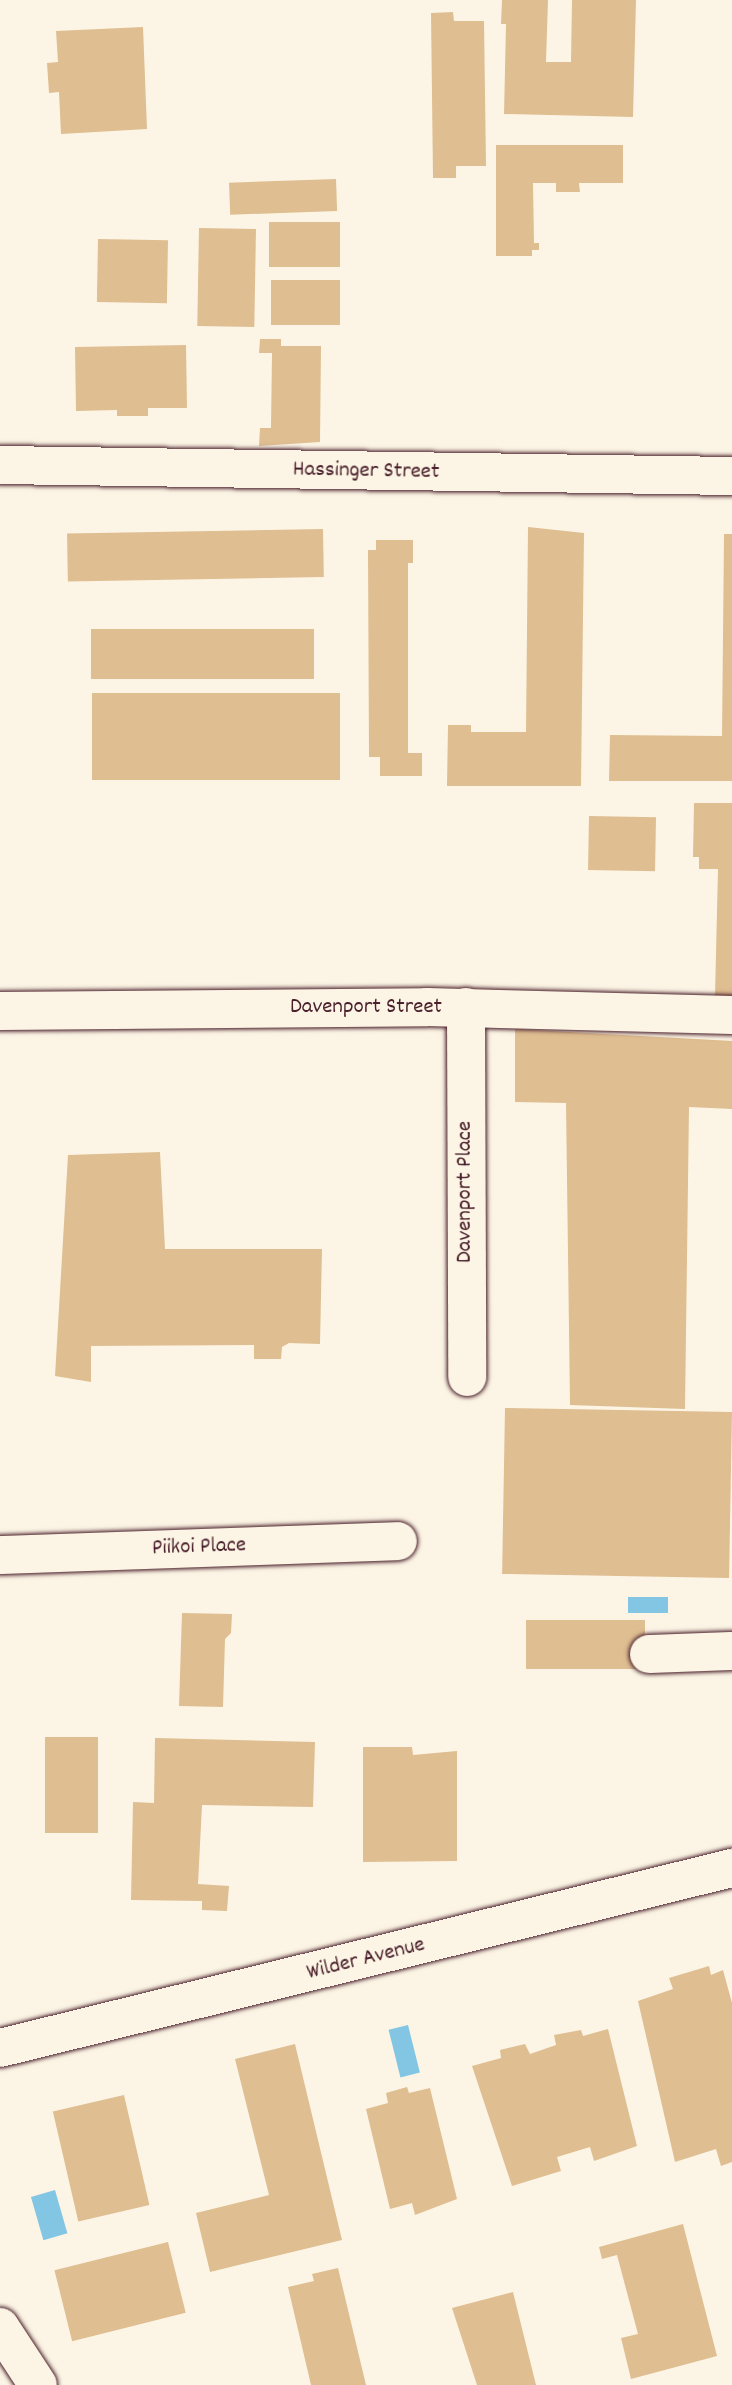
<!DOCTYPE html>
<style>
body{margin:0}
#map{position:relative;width:732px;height:2385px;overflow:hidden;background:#fcf5e5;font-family:Dekko,sans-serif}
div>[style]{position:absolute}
.water>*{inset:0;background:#82c6e3;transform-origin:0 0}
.building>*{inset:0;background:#dfbe91;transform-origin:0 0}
.roads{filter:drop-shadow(0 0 2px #4a1f2b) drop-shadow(0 0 2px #4a1f2b)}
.minor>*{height:38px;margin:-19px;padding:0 19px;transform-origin:19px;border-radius:19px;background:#fcf5e5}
.major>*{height:38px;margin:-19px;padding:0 19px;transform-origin:19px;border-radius:19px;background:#fcf5e5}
span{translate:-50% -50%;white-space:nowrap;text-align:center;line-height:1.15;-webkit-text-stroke:7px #fcf5e5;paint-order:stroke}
.street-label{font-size:23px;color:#4a1f2b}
</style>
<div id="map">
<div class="water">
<i style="left:668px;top:1597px;width:16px;height:40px;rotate:90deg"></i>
<i style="left:408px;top:2025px;width:49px;height:20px;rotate:76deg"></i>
<i style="left:55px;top:2190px;width:45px;height:25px;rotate:74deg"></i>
</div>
<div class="building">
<i style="clip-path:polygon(502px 0,548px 0,546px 62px,571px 62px,572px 0,636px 0,633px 117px,504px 114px,506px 24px,501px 24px)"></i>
<i style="clip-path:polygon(453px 12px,454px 21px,484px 21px,486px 166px,456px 166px,456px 178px,433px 178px,431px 13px)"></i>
<i style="clip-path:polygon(143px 27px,147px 129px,61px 134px,59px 92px,49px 93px,47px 63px,58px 62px,56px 31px)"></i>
<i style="clip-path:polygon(496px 145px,623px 145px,623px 183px,579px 183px,580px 192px,556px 192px,556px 183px,533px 183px,534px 243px,539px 243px,539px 250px,532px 250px,532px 256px,496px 256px)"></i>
<i style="left:336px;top:179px;width:32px;height:107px;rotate:88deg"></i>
<i style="left:340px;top:222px;width:45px;height:71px;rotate:90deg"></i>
<i style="left:199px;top:228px;width:57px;height:98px;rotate:1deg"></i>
<i style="left:98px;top:239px;width:70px;height:63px;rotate:1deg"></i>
<i style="left:340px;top:280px;width:45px;height:69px;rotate:90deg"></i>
<i style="clip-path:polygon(260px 339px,281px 339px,281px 346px,321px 346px,320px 442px,259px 446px,260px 428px,271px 428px,272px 353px,259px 353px)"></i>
<i style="clip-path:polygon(186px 345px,187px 408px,148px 408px,148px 416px,117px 416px,117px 410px,76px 411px,75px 347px)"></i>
<i style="clip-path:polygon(528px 527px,584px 533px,581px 786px,447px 786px,448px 725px,471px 725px,471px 732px,526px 732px)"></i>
<i style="left:323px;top:529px;width:48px;height:256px;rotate:89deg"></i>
<i style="clip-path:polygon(724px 534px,732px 534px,732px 781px,609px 781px,610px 735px,722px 736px)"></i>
<i style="clip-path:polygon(376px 540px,413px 540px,413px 563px,408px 563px,408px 753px,422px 753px,422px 776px,380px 776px,380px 757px,369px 757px,368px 550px,376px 550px)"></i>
<i style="left:314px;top:629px;width:50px;height:223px;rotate:90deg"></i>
<i style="left:92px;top:693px;width:248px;height:87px"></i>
<i style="clip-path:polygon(694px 803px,732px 803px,732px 996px,715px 996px,718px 869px,699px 869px,699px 857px,693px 857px)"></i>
<i style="left:589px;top:816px;width:67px;height:54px;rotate:1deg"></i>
<i style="clip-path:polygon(515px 1029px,732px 1041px,732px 1109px,689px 1107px,685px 1409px,570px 1405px,566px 1103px,515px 1102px)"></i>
<i style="clip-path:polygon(160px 1152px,165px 1249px,322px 1249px,320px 1344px,289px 1343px,282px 1347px,281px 1359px,254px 1359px,254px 1345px,91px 1346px,91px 1382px,55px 1376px,68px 1155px)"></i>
<i style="left:505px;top:1408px;width:227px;height:166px;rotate:1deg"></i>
<i style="clip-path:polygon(182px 1613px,232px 1614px,231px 1633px,225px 1639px,223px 1707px,179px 1706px)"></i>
<i style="left:645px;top:1620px;width:49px;height:119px;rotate:90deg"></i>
<i style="left:45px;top:1737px;width:53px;height:96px"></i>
<i style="clip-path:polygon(155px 1738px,315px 1742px,313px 1807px,202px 1805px,198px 1884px,229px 1886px,227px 1911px,202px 1910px,202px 1901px,131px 1900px,133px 1802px,154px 1803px)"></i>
<i style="clip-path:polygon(363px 1747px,412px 1747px,413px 1755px,457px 1751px,457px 1861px,363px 1862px)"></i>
<i style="clip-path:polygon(709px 1966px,711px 1975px,723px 1970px,732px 2003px,732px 2162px,721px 2166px,716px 2149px,675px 2162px,638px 2001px,673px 1989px,669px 1978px)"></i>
<i style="clip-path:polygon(608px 2029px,637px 2146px,594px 2161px,590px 2147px,557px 2157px,561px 2171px,512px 2186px,472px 2066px,501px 2058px,500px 2050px,525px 2044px,530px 2054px,556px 2045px,554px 2035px,581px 2030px,583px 2036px)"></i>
<i style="clip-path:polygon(295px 2044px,342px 2240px,210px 2272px,196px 2213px,269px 2195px,235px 2059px)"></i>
<i style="clip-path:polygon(407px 2087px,409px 2093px,430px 2088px,457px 2199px,415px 2215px,412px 2203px,390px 2209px,366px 2109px,388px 2103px,386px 2093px)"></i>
<i style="left:124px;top:2095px;width:113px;height:73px;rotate:77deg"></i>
<i style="clip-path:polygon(683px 2224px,717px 2356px,631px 2379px,621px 2338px,638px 2334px,617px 2255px,602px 2259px,599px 2247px)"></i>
<i style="left:168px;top:2242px;width:73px;height:117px;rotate:76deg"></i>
<i style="clip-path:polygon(338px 2268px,366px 2385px,311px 2385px,288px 2287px,314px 2281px,312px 2274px)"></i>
<i style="clip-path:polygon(513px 2292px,536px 2385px,477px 2385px,452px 2308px)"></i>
</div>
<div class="roads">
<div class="minor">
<i style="left:0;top:465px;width:732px;rotate:0.86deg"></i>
<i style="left:466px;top:1007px;width:370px;rotate:89.8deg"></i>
<i style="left:0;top:1011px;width:427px;rotate:-0.5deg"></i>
<i style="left:427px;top:1007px;width:305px;rotate:1.5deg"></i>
<i style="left:0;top:1555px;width:398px;rotate:-2deg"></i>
<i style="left:649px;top:1654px;width:83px;rotate:-2.1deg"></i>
</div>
<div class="major">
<i style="left:0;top:2048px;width:754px;rotate:-13.82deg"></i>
<i style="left:0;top:2327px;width:69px;rotate:56.8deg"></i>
</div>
</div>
<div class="street-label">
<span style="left:366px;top:472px;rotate:1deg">Hassinger Street</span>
<span style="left:366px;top:1008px">Davenport Street</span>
<span style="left:466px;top:1192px;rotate:-90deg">Davenport Place</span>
<span style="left:199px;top:1548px;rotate:-2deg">Piikoi Place</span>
<span style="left:366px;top:1960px;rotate:-14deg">Wilder Avenue</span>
</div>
</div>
